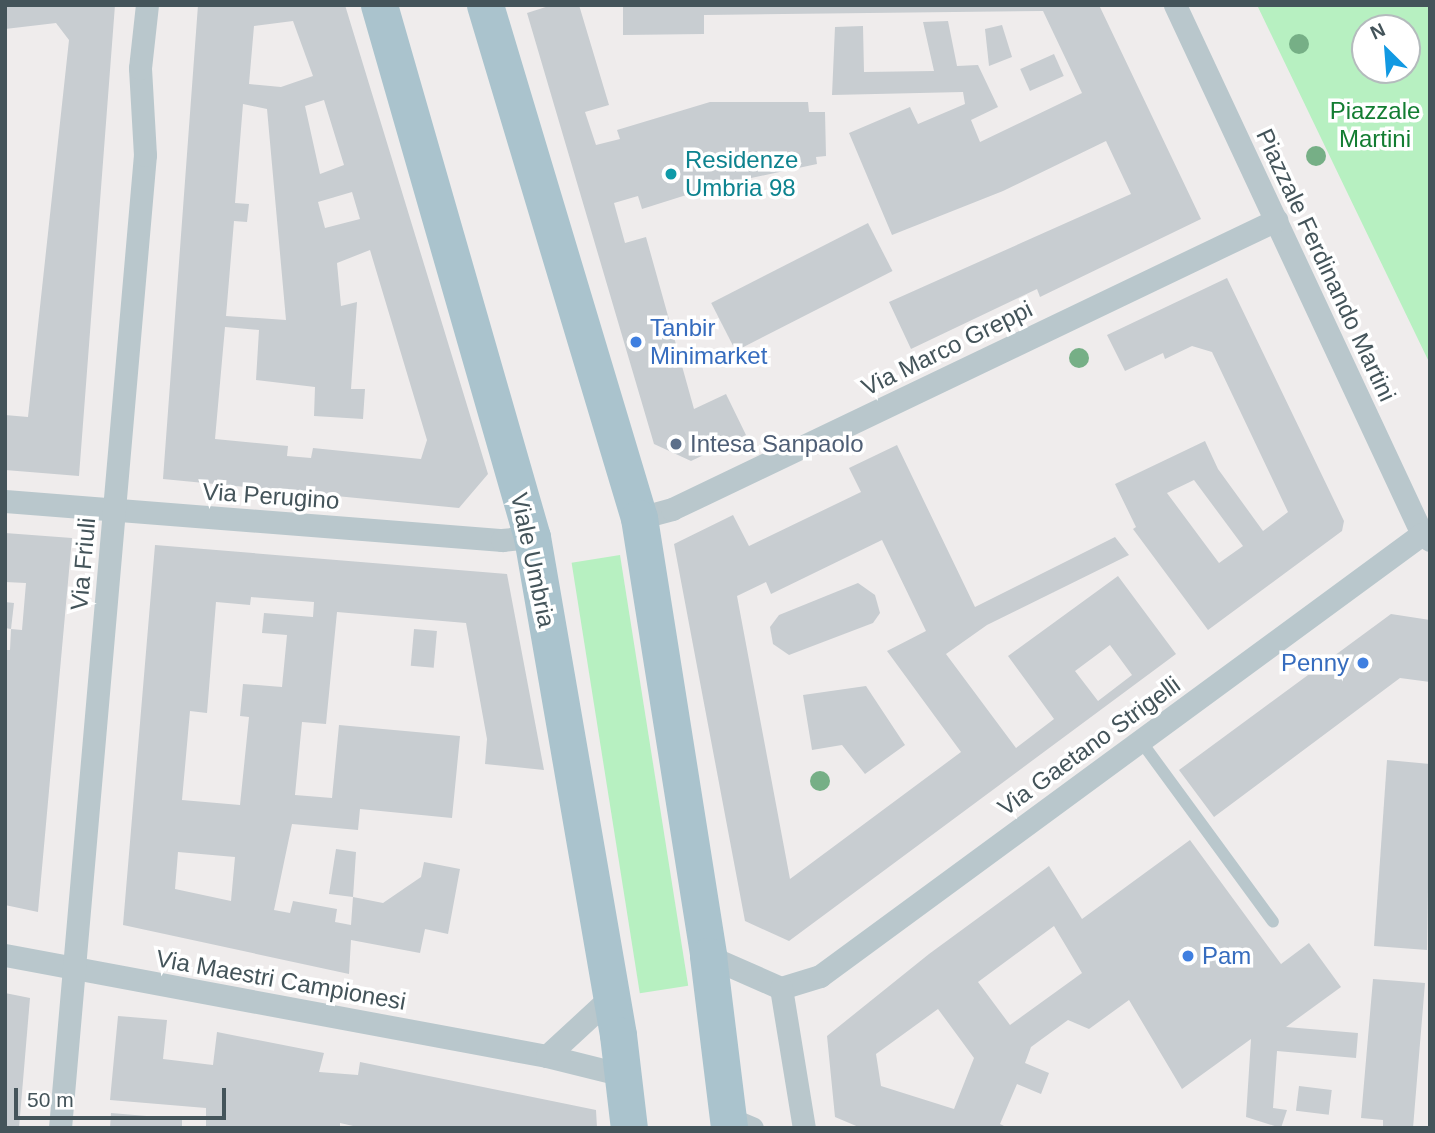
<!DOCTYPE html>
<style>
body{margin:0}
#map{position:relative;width:1435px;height:1133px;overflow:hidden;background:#efecec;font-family:Helvetica,sans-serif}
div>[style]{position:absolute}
.green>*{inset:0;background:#b7f0c1;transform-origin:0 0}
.building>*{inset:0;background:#c8cdd1;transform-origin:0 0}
.service>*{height:12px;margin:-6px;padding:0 6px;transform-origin:6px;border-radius:6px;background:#b9c7cc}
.minor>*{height:23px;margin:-11.5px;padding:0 11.5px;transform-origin:11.5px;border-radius:11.5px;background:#b9c7cc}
.primary>*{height:37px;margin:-18.5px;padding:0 18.5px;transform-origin:18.5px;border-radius:18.5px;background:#aac3cd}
.trees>*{width:20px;height:20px;margin:-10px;border-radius:50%;background:#76af86}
.dots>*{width:19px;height:19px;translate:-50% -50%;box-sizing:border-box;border:4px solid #fff;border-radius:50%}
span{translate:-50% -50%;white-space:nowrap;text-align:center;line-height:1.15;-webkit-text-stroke:7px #fff;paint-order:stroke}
.park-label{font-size:24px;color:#137d32}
.culture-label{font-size:24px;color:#0d838f}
.left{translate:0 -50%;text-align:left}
.street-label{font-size:24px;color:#44545a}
.shop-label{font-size:24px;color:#366cbe}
.right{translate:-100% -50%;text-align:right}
.service-label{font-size:24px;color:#4e5e75}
.frame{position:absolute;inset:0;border:7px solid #44545a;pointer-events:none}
.north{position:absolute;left:1351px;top:14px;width:70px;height:70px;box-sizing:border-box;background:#fff;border:2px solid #b4bbbd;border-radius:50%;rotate:335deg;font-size:19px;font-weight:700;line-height:28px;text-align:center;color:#44545a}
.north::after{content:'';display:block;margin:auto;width:24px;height:32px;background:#1299e2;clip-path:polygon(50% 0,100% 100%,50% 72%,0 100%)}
.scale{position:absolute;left:14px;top:1088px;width:212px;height:32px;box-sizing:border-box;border:4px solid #44545a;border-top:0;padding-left:9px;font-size:21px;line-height:24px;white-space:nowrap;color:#44545a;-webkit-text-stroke:5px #fff;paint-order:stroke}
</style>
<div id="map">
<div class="green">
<i style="clip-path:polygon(evenodd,1257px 5px,1430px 5px,1430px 364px,1346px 190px,1257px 5px,1365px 28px,1407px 28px,1407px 70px,1365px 70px,1365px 28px)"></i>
<i style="left:620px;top:555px;width:436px;height:49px;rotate:81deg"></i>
</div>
<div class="building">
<i style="clip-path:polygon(5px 5px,115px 5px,79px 476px,5px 470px,5px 415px,28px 417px,69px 40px,56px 23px,5px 29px)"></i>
<i style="clip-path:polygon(evenodd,198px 5px,345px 5px,488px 474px,459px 508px,163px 479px,198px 5px,293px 21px,313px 76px,281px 87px,249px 84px,254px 26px,293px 21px,198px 5px,324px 100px,344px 165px,320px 174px,305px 106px,324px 100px,198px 5px,243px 104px,267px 109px,286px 320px,226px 316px,234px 221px,247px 222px,249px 204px,235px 203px,243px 104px,198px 5px,352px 192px,360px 219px,325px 228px,318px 202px,352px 192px,198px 5px,370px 250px,427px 440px,421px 459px,313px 448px,311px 458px,287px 456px,288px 446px,215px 439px,225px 327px,259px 330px,256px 380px,315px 387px,314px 416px,363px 419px,365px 389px,351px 389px,357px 302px,341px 306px,337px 263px,370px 250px)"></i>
<i style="clip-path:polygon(552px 5px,579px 5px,609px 105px,585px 112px,596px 145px,620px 139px,617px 130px,710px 102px,808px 102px,809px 112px,825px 112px,826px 156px,816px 157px,817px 164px,718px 185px,642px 209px,638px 196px,614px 203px,625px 243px,646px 237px,694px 409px,726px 394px,746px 435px,691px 461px,654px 444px,527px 13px)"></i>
<i style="clip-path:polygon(623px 5px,1099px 5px,1201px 219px,1040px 297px,1037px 289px,911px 349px,889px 302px,1131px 194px,1106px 141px,1003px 191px,892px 235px,849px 133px,910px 107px,918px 124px,965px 104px,963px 92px,832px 95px,835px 27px,863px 26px,864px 72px,934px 71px,923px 22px,948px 21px,957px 66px,978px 65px,998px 107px,971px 120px,980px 142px,1082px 93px,1043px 11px,704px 15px,704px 34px,623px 35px)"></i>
<i style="clip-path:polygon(1002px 25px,1012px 57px,989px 66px,985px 29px)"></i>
<i style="left:1054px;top:54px;width:24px;height:37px;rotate:66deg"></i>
<i style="left:868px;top:223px;width:54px;height:176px;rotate:63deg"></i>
<i style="clip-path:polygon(evenodd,1227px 278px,1344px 521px,1342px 531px,1208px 630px,1133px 529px,1136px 527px,1115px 484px,1205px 441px,1218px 469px,1263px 531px,1288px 512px,1212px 352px,1192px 346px,1165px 359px,1163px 353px,1125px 371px,1107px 335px,1227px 278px,1194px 480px,1243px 546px,1219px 563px,1167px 493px,1194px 480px)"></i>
<i style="clip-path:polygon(evenodd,897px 445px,975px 607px,1115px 537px,1129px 555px,987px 625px,946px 654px,1016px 748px,1054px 719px,1008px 656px,1118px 576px,1176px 654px,789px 941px,745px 921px,674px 544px,733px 515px,749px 546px,861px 492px,849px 468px,897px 445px,882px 540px,926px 631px,887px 651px,961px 752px,790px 879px,737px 596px,766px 582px,771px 594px,882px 540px,897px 445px,1110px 645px,1132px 675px,1098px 701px,1075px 671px,1110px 645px)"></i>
<i style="clip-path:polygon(5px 533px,72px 538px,38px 912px,5px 905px,5px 650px,10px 650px,11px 629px,22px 630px,26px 583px,5px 582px)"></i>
<i style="clip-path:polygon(evenodd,155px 545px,507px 574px,544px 770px,485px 764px,487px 739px,466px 623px,337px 612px,326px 724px,302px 722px,295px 795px,332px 798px,339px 725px,460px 736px,452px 818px,360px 809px,358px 830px,292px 824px,274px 910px,290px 913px,293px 901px,337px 909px,335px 922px,351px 925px,353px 897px,383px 903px,421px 877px,424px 862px,460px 869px,448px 934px,425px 929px,420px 953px,351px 940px,349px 974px,123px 925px,155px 545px,251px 597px,314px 602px,313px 617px,264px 613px,262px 633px,287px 635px,282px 687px,243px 684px,240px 716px,249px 717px,240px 805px,182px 800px,190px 711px,207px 713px,216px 602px,250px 605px,251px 597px,155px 545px,178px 852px,235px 857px,231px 901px,175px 889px,178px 852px)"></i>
<i style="clip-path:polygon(858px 583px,875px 595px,880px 613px,873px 623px,789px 655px,773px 644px,770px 627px,779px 615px)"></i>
<i style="clip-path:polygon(5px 602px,14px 603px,11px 629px,5px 628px)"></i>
<i style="clip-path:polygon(1391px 614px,1430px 620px,1430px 682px,1400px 678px,1214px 817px,1179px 770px)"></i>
<i style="left:414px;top:629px;width:23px;height:37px;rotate:5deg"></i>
<i style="clip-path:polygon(866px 686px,905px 745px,865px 774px,842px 745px,812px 750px,803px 695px)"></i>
<i style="clip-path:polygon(1387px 760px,1430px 764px,1427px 950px,1374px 946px)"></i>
<i style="clip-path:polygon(evenodd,1190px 840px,1281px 964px,1309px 943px,1341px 987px,1286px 1027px,1358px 1033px,1356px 1058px,1277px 1051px,1273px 1108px,1287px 1110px,1281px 1128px,1246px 1117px,1251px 1039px,1182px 1089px,1129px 1000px,1089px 1029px,1068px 1020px,1031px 1047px,1025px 1063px,1049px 1073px,1041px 1094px,1017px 1084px,1000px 1124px,1008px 1128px,861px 1128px,835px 1117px,827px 1036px,929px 954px,1049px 866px,1082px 919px,1190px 840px,1054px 926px,1082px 973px,1010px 1025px,978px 982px,1054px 926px,1190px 840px,938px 1009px,974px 1058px,954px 1109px,881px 1086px,876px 1054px,938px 1009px)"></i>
<i style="clip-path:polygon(336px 849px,356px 852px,353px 897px,329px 894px)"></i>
<i style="clip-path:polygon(1373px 979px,1425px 983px,1413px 1128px,1383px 1128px,1383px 1120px,1361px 1118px)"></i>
<i style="clip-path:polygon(5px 993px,30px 998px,19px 1128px,5px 1128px)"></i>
<i style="clip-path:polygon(118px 1016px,167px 1020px,163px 1059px,213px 1065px,217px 1032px,324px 1053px,319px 1072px,358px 1075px,360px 1062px,596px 1110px,597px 1128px,362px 1128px,340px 1123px,340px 1128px,206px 1128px,206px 1108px,110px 1100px)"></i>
<i style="left:1299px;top:1086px;width:33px;height:25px;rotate:7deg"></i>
<i style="clip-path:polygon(111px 1113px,182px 1119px,182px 1128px,110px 1128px)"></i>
</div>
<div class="service">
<i style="left:1140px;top:740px;width:225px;rotate:53.8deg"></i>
</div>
<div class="minor">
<i style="left:1175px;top:5px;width:584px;rotate:64.97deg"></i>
<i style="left:1422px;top:534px;width:10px;rotate:37deg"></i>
<i style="left:5px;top:501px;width:499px;rotate:4.5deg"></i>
<i style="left:502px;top:540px;width:30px;rotate:-6deg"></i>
<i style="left:639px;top:518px;width:34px;rotate:-15deg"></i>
<i style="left:672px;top:509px;width:670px;rotate:-25.57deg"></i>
<i style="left:5px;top:955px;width:551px;rotate:10.56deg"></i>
<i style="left:547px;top:1056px;width:78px;rotate:14deg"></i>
<i style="left:708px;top:956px;width:80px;rotate:23.7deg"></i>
<i style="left:781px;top:988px;width:41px;rotate:-17.1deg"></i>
<i style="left:820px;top:976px;width:747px;rotate:-36.29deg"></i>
<i style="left:781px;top:988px;width:142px;rotate:80.7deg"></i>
<i style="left:547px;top:1056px;width:87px;rotate:-42.7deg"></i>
<i style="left:728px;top:1118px;width:26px;rotate:23deg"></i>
<i style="left:60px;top:1128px;width:977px;rotate:-85.01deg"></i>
<i style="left:145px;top:155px;width:87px;rotate:-93.3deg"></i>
<i style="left:140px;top:68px;width:63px;rotate:-83.7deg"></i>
</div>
<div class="primary">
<i style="left:379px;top:5px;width:554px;rotate:73.96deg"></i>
<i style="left:532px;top:537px;width:505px;rotate:80.2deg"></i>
<i style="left:618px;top:1035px;width:94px;rotate:83.3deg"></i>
<i style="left:485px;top:5px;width:536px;rotate:73.29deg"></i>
<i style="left:639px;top:518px;width:443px;rotate:81deg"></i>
<i style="left:708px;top:956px;width:173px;rotate:83deg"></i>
</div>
<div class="trees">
<i style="left:1299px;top:44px"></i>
<i style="left:1316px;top:156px"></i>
<i style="left:1079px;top:358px"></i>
<i style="left:820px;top:781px"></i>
</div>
<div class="dots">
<i style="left:671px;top:174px;background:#0f9aa8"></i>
<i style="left:636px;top:342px;background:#3f7fe0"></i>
<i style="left:676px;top:444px;background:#5c6f8a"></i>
<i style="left:1363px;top:663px;background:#3f7fe0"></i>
<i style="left:1188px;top:956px;background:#3f7fe0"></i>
</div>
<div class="park-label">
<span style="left:1375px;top:125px">Piazzale<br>Martini</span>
</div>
<div class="culture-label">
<span class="left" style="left:685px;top:174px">Residenze<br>Umbria 98</span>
</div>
<div class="street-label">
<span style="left:1326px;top:265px;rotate:65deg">Piazzale Ferdinando Martini</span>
<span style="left:947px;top:348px;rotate:-26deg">Via Marco Greppi</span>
<span style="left:271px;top:496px;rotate:4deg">Via Perugino</span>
<span style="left:533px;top:560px;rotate:78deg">Viale Umbria</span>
<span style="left:83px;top:564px;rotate:-85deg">Via Friuli</span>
<span style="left:1089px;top:746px;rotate:-36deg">Via Gaetano Strigelli</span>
<span style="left:281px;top:980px;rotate:10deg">Via Maestri Campionesi</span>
</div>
<div class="shop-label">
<span class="left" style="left:650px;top:342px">Tanbir<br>Minimarket</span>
<span class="right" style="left:1349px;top:663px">Penny</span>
<span class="left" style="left:1202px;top:956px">Pam</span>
</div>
<div class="service-label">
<span class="left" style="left:690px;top:444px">Intesa Sanpaolo</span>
</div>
<div class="frame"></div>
<div class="north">N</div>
<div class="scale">50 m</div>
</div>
